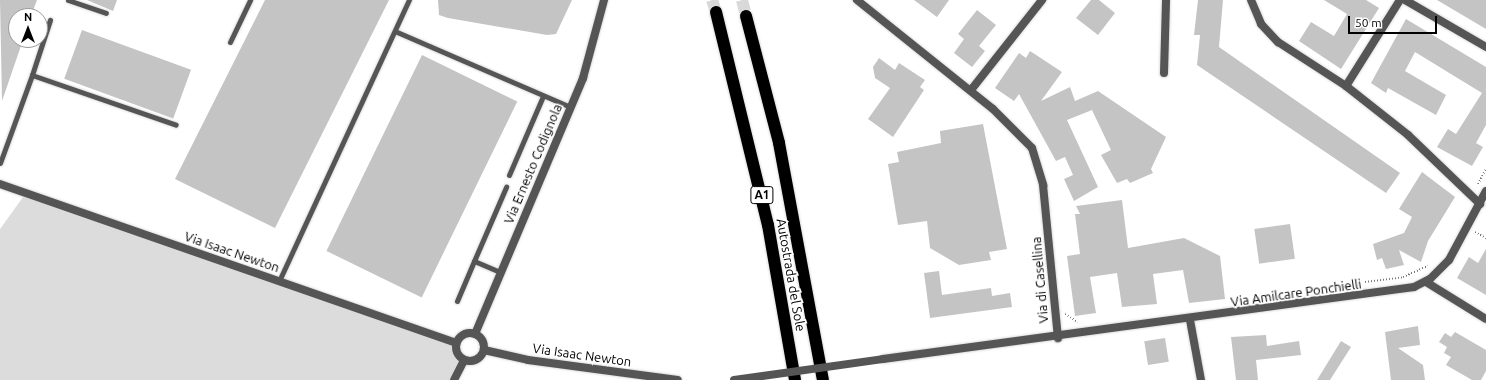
<!DOCTYPE html>
<style>
body{margin:0}
#map{position:relative;width:1486px;height:380px;overflow:hidden;background:#fff;font-family:Ubuntu,sans-serif}
div>[style]{position:absolute}
.green>*{inset:0;background:#dcdcdc}
.building>*{inset:0;background:#c4c4c4;transform-origin:0 0}
.motorway-tunnel>*{height:12px;margin-top:-6px;transform-origin:0;background:repeating-linear-gradient(90deg,#d9d9d9 0 12px,transparent 0 18px)}
.path>*{height:2px;margin-top:-1px;transform-origin:0;background:repeating-linear-gradient(90deg,#777 0 1px,transparent 0 3px)}
.roads{filter:drop-shadow(0 0 1px #dbdbdb) drop-shadow(0 0 1px #dbdbdb)}
.service>*{height:5px;margin:-2.5px;padding:0 2.5px;transform-origin:2.5px;border-radius:2.5px;background:#555}
.minor>*{height:8px;margin:-4px;padding:0 4px;transform-origin:4px;border-radius:4px;background:#555}
.tertiary>*{height:8px;margin:-4px;padding:0 4px;transform-origin:4px;border-radius:4px;background:#555}
.tertiary>.ring{margin:-4px;padding:0;box-sizing:content-box;background:none;border:8px solid #555;border-radius:50%}
.motorway>*{height:12px;margin:-6px;padding:0 6px;transform-origin:6px;border-radius:6px;background:#000}
.tertiary-bridge>*{height:8px;margin:-4px;padding:0 4px;transform-origin:4px;border-radius:4px;background:#555}
span{translate:-50% -50%;white-space:nowrap;text-align:center;line-height:1.15;-webkit-text-stroke:3.5px #fff;paint-order:stroke}
.shield-label span{padding:1px 3px;background:#fff;border:1px solid;border-radius:3px;-webkit-text-stroke-width:0}
.shield-label{font-size:12px;color:#000;font-weight:700}
.street-label{font-size:13px;color:#000}
.north{position:absolute;left:8px;top:8px;width:40px;height:40px;box-sizing:border-box;background:#fff;border:1px solid #999;border-radius:50%;rotate:0deg;font-size:11px;font-weight:700;line-height:16px;text-align:center;color:#000}
.north::after{content:'';display:block;margin:auto;width:14px;height:18px;background:#000;clip-path:polygon(50% 0,100% 100%,50% 72%,0 100%)}
.scale{position:absolute;left:1348px;top:16px;width:89px;height:18px;box-sizing:border-box;border:2px solid #000;border-top:0;padding-left:5px;font-size:12px;line-height:14px;white-space:nowrap;color:#000;-webkit-text-stroke:3px #fff;paint-order:stroke}
</style>
<div id="map">
<div class="green">
<i style="clip-path:polygon(26px 193px,455px 346px,464px 360px,455px 380px,0 380px,0 229px)"></i>
</div>
<div class="building">
<i style="clip-path:polygon(0 0,37px 0,31px 16px,16px 16px,16px 40px,23px 40px,2px 101px)"></i>
<i style="clip-path:polygon(87px 0,117px 0,113px 11px)"></i>
<i style="clip-path:polygon(265px 0,389px 0,275px 228px,175px 179px)"></i>
<i style="clip-path:polygon(438px 0,572px 0,556px 34px,547px 35px,448px 18px,439px 15px)"></i>
<i style="clip-path:polygon(914px 0,949px 0,937px 17px)"></i>
<i style="clip-path:polygon(1091px 0,1099px 0,1115px 13px,1098px 35px,1076px 18px)"></i>
<i style="clip-path:polygon(1198px 0,1223px 0,1219px 47px,1400px 173px,1386px 193px,1197px 65px,1200px 35px,1194px 35px)"></i>
<i style="clip-path:polygon(1324px 0,1366px 0,1379px 8px,1341px 69px,1299px 41px,1311px 22px,1334px 36px,1347px 14px)"></i>
<i style="clip-path:polygon(1437px 0,1486px 0,1486px 29px)"></i>
<i style="clip-path:polygon(977px 10px,996px 25px,979px 46px,985px 51px,972px 67px,954px 53px,964px 39px,958px 34px)"></i>
<i style="clip-path:polygon(1406px 19px,1486px 67px,1486px 125px,1476px 143px,1483px 147px,1472px 166px,1437px 147px,1448px 129px,1456px 134px,1482px 93px,1415px 52px,1405px 71px,1446px 95px,1436px 115px,1388px 88px,1386px 93px,1371px 83px)"></i>
<i style="left:82px;top:30px;width:116px;height:52px;rotate:20deg"></i>
<i style="clip-path:polygon(1030px 51px,1062px 72px,1041px 101px,1070px 87px,1075px 101px,1098px 91px,1166px 137px,1151px 169px,1153px 173px,1130px 183px,1127px 179px,1117px 183px,1101px 155px,1111px 150px,1092px 110px,1067px 120px,1098px 187px,1074px 201px,1064px 179px,1073px 175px,1065px 157px,1056px 161px,1019px 94px,1014px 101px,995px 88px,1019px 53px,1026px 58px)"></i>
<i style="left:422px;top:55px;width:106px;height:218px;rotate:26deg"></i>
<i style="clip-path:polygon(879px 58px,895px 70px,899px 63px,925px 80px,920px 87px,924px 90px,893px 137px,868px 119px,890px 88px,875px 78px,873px 67px)"></i>
<i style="clip-path:polygon(983px 124px,1007px 249px,989px 252px,991px 260px,959px 265px,930px 248px,927px 221px,898px 225px,888px 164px,899px 162px,897px 152px,941px 143px,940px 131px)"></i>
<i style="clip-path:polygon(1422px 172px,1455px 197px,1428px 241px,1421px 262px,1399px 250px,1404px 265px,1386px 269px,1382px 258px,1377px 260px,1373px 244px,1404px 233px,1412px 217px,1399px 209px)"></i>
<i style="clip-path:polygon(1122px 200px,1128px 248px,1184px 238px,1220px 256px,1225px 299px,1189px 303px,1183px 270px,1153px 274px,1157px 304px,1122px 307px,1117px 273px,1090px 277px,1096px 313px,1075px 316px,1067px 256px,1080px 254px,1075px 214px,1080px 214px,1076px 206px)"></i>
<i style="left:1290px;top:224px;width:35px;height:36px;rotate:82deg"></i>
<i style="clip-path:polygon(1486px 249px,1486px 295px,1457px 278px,1469px 257px,1478px 263px)"></i>
<i style="clip-path:polygon(939px 271px,942px 295px,991px 288px,992px 296px,1010px 293px,1012px 307px,930px 318px,924px 273px)"></i>
<i style="clip-path:polygon(1418px 326px,1420px 345px,1398px 348px,1423px 365px,1425px 380px,1391px 380px,1385px 332px)"></i>
<i style="clip-path:polygon(1455px 332px,1486px 350px,1486px 371px,1481px 380px,1472px 380px,1446px 365px,1451px 357px,1444px 353px,1447px 347px,1439px 342px,1445px 333px,1451px 337px)"></i>
<i style="clip-path:polygon(1266px 335px,1267px 346px,1299px 341px,1301px 355px,1256px 360px,1258px 380px,1236px 380px,1231px 337px)"></i>
<i style="left:1165px;top:338px;width:24px;height:21px;rotate:81deg"></i>
<i style="clip-path:polygon(1341px 341px,1351px 347px,1330px 380px,1317px 380px)"></i>
</div>
<div class="motorway-tunnel">
<i style="left:712px;top:0;width:13px;rotate:72deg"></i>
<i style="left:742px;top:0;width:16px;rotate:76deg"></i>
</div>
<div class="path">
<i style="left:1478px;top:184px;width:17px;rotate:-62deg"></i>
<i style="left:1475px;top:232px;width:13px;rotate:29deg"></i>
<i style="left:1365px;top:282px;width:38px;rotate:-7deg"></i>
<i style="left:1403px;top:277px;width:27px;rotate:-24deg"></i>
<i style="left:1065px;top:314px;width:15px;rotate:32deg"></i>
</div>
<div class="roads">
<div class="service">
<i style="left:68px;top:0;width:40px;rotate:18.9deg"></i>
<i style="left:397px;top:32px;width:189px;rotate:23.4deg"></i>
<i style="left:230px;top:42px;width:47px;rotate:-64.5deg"></i>
<i style="left:32px;top:75px;width:58px;rotate:-71.9deg"></i>
<i style="left:0;top:163px;width:94px;rotate:-70deg"></i>
<i style="left:32px;top:75px;width:152px;rotate:19.1deg"></i>
<i style="left:509px;top:175px;width:86px;rotate:-66.7deg"></i>
<i style="left:500px;top:272px;width:28px;rotate:-157deg"></i>
<i style="left:474px;top:261px;width:81px;rotate:-66.6deg"></i>
<i style="left:279px;top:281px;width:310px;rotate:-65.2deg"></i>
<i style="left:457px;top:301px;width:43px;rotate:-67deg"></i>
</div>
<div class="minor">
<i style="left:857px;top:0;width:174px;rotate:38.7deg"></i>
<i style="left:993px;top:109px;width:55px;rotate:45deg"></i>
<i style="left:1032px;top:148px;width:39px;rotate:73deg"></i>
<i style="left:1043px;top:185px;width:154px;rotate:84.4deg"></i>
<i style="left:1251px;top:0;width:26px;rotate:67deg"></i>
<i style="left:1261px;top:24px;width:25px;rotate:47deg"></i>
<i style="left:1278px;top:42px;width:81px;rotate:32.9deg"></i>
<i style="left:1346px;top:86px;width:79px;rotate:38.3deg"></i>
<i style="left:1408px;top:135px;width:100px;rotate:43.8deg"></i>
<i style="left:1405px;top:0;width:94px;rotate:30.1deg"></i>
<i style="left:1164px;top:73px;width:73px;rotate:-88.4deg"></i>
<i style="left:1346px;top:86px;width:102px;rotate:-57.9deg"></i>
<i style="left:971px;top:90px;width:115px;rotate:-51.7deg"></i>
<i style="left:1426px;top:282px;width:70px;rotate:31.7deg"></i>
<i style="left:1190px;top:320px;width:61px;rotate:79.6deg"></i>
<i style="left:475px;top:334px;width:278px;rotate:-67.1deg"></i>
<i style="left:583px;top:78px;width:81px;rotate:-74.9deg"></i>
</div>
<div class="tertiary">
<i style="left:0;top:184px;width:483px;rotate:19.2deg"></i>
<i class="ring" style="left:456px;top:333px;width:20px;height:20px"></i>
<i style="left:484px;top:350px;width:45px;rotate:12.8deg"></i>
<i style="left:528px;top:360px;width:151px;rotate:7.6deg"></i>
<i style="left:883px;top:359px;width:536px;rotate:-7.72deg"></i>
<i style="left:1414px;top:287px;width:18px;rotate:-27deg"></i>
<i style="left:1430px;top:279px;width:27px;rotate:-45deg"></i>
<i style="left:1449px;top:260px;width:78px;rotate:-61.8deg"></i>
<i style="left:454px;top:380px;width:22px;rotate:-63deg"></i>
</div>
<div class="motorway">
<i style="left:716px;top:12px;width:219px;rotate:76.3deg"></i>
<i style="left:768px;top:225px;width:157px;rotate:80.1deg"></i>
<i style="left:746px;top:16px;width:131px;rotate:75.4deg"></i>
<i style="left:779px;top:143px;width:241px;rotate:79.5deg"></i>
</div>
</div>
<div class="tertiary-bridge">
<i style="left:734px;top:380px;width:150px;rotate:-8deg"></i>
</div>
<div class="shield-label">
<span style="left:762px;top:195px">A1</span>
</div>
<div class="street-label">
<span style="left:533px;top:164px;rotate:-67deg">Via Ernesto Codignola</span>
<span style="left:232px;top:252px;rotate:19deg">Via Isaac Newton</span>
<span style="left:791px;top:275px;rotate:80deg">Autostrada del Sole</span>
<span style="left:1040px;top:280px;rotate:-95deg">Via di Casellina</span>
<span style="left:1296px;top:293px;rotate:-8deg">Via Amilcare Ponchielli</span>
<span style="left:582px;top:355px;rotate:8deg">Via Isaac Newton</span>
</div>
<div class="north">N</div>
<div class="scale">50 m</div>
</div>
